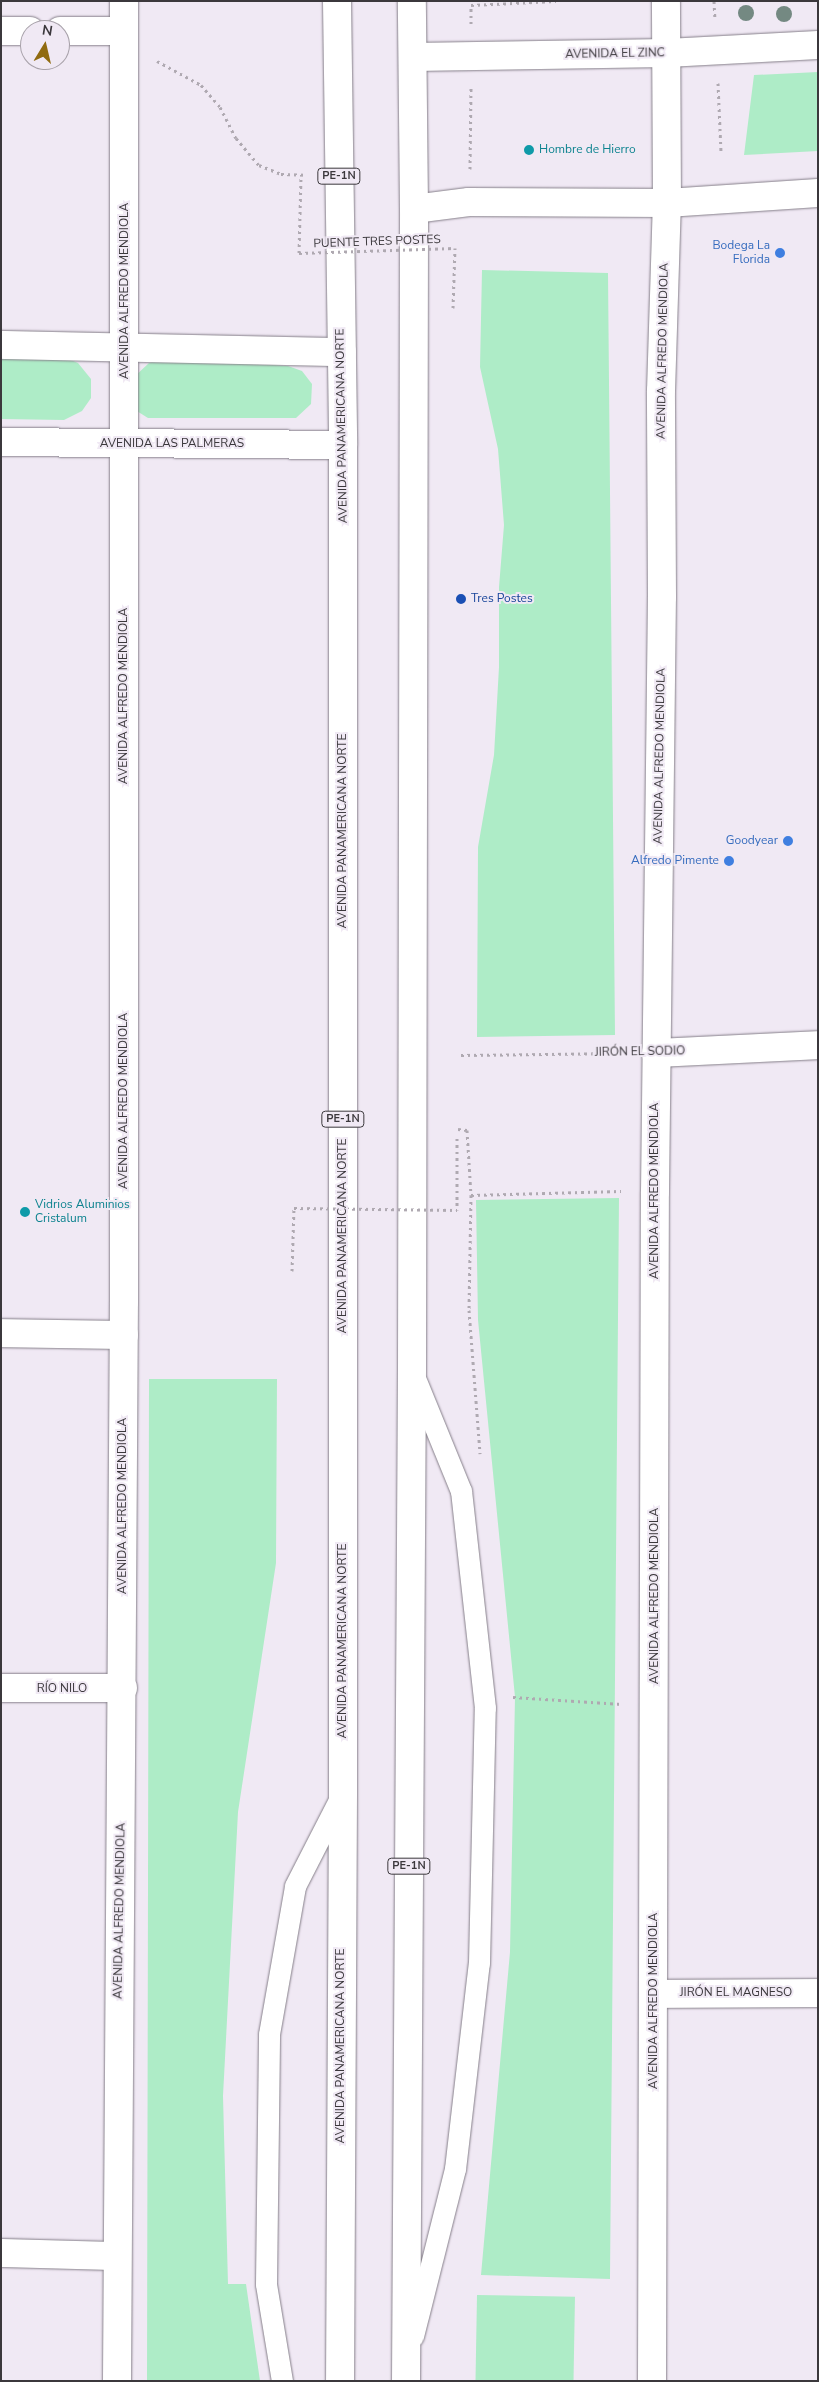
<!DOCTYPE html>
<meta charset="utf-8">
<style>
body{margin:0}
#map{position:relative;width:819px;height:2382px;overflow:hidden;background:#f0e9f4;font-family:"Nunito Sans",sans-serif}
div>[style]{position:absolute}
.green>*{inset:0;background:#aeecc7;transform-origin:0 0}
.path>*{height:3px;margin-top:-1.5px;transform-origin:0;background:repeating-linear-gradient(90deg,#afa9b1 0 2.5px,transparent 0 6.5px)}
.roads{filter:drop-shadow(0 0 1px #857f89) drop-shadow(0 0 1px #857f89)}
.lane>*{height:21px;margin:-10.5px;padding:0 10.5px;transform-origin:10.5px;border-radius:10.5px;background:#fff}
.street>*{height:28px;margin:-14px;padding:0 14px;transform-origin:14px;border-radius:14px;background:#fff}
.secondary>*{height:28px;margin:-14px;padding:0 14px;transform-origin:14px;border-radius:14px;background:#fff}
.highway>*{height:28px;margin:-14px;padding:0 14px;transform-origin:14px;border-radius:14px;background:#fff}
.path-bridge>*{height:3px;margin-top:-1.5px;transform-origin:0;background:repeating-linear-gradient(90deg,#afa9b1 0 2.5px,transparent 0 6.5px)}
.trees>*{width:16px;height:16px;margin:-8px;border-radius:50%;background:#748982}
.dots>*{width:14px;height:14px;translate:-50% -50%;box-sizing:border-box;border:2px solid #f0e9f4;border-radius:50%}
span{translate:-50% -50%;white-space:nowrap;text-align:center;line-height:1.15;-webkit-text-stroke:4px #f0e9f4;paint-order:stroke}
.shield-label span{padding:1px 4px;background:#f0e9f4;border:1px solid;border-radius:4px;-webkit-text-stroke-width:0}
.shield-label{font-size:11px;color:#3b383c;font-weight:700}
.street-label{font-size:12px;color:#3b383c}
.culture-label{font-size:12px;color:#0d838f}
.left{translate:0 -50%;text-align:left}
.shop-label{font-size:12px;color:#366cbe}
.right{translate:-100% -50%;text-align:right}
.transit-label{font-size:12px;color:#164399}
.frame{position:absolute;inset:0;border:2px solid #3b383c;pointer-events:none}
.north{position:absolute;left:20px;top:20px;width:50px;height:50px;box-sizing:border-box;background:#f0e9f4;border:1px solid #a8a2aa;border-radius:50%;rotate:9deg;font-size:14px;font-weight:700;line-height:20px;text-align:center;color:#3b383c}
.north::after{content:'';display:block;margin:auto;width:18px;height:22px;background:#906b10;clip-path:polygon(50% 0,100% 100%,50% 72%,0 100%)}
</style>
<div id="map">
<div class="green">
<i style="clip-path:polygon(818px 72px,818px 151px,744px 155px,754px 75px)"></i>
<i style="clip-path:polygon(482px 270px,608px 273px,615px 1035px,477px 1037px,478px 847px,494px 755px,499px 667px,499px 587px,504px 525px,498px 449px,480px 367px)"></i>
<i style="clip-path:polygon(1px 352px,54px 353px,78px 363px,91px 379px,91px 398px,82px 411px,64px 420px,1px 419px)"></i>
<i style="clip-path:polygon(163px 358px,288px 366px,302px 371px,312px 384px,311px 404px,296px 418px,148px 418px,132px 408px,134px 377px,149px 363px)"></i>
<i style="clip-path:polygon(619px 1198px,610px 2279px,481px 2275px,510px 1952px,515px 1697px,478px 1320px,476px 1200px)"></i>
<i style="clip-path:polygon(149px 1379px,277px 1379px,276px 1563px,238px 1812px,223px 2096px,228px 2284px,246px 2284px,260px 2381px,147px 2381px)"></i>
<i style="left:477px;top:2295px;width:98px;height:86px;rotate:1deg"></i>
</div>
<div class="path">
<i style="left:714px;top:1px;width:17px;rotate:87deg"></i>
<i style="left:471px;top:24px;width:19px;rotate:-90deg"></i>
<i style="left:471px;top:5px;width:85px;rotate:-2.7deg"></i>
<i style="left:157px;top:61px;width:50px;rotate:28.6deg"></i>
<i style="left:201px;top:85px;width:29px;rotate:49deg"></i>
<i style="left:220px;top:107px;width:35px;rotate:63deg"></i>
<i style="left:236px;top:138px;width:35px;rotate:50deg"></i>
<i style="left:259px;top:165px;width:24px;rotate:22deg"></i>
<i style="left:281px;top:174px;width:25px;rotate:2deg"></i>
<i style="left:718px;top:83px;width:69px;rotate:87.5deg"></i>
<i style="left:470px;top:169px;width:81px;rotate:-89.3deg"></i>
<i style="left:299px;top:253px;width:77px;rotate:-88.5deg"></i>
<i style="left:453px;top:308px;width:60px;rotate:-88.1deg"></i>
<i style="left:461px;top:1055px;width:162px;rotate:-0.7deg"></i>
<i style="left:458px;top:1129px;width:9px;rotate:6deg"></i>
<i style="left:467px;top:1130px;width:65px;rotate:86.5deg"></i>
<i style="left:471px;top:1195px;width:115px;rotate:91deg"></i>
<i style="left:469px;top:1310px;width:144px;rotate:85.6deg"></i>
<i style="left:457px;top:1138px;width:72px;rotate:90deg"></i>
<i style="left:471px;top:1195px;width:150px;rotate:-1.5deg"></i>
<i style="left:292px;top:1271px;width:63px;rotate:-88.2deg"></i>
<i style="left:513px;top:1697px;width:109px;rotate:3.7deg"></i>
</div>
<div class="roads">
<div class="lane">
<i style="left:413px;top:2336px;width:172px;rotate:-75.9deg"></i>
<i style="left:455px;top:2169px;width:207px;rotate:-83.4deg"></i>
<i style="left:479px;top:1963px;width:255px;rotate:-88.7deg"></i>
<i style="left:485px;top:1708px;width:218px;rotate:-96.3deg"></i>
<i style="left:461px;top:1491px;width:122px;rotate:-112.2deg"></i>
<i style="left:282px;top:2381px;width:98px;rotate:-99.4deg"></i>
<i style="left:266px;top:2284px;width:250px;rotate:-89.3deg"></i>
<i style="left:269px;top:2034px;width:150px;rotate:-80deg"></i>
<i style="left:295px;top:1886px;width:103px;rotate:-62.9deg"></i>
</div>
<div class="street">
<i style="left:1px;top:31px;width:29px"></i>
<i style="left:60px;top:31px;width:64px"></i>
<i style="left:656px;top:1053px;width:162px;rotate:-2.8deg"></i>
<i style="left:1px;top:1333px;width:123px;rotate:0.9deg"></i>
<i style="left:1px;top:1688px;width:122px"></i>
<i style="left:654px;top:1994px;width:164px;rotate:-0.3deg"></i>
<i style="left:1px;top:2253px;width:116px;rotate:1.5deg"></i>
</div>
<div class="secondary">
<i style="left:413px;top:57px;width:254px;rotate:-0.9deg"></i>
<i style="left:667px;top:53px;width:151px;rotate:-3deg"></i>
<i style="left:414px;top:209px;width:55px;rotate:-7.3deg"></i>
<i style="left:469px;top:202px;width:198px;rotate:0.3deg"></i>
<i style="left:667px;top:203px;width:151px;rotate:-3.8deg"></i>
<i style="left:1px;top:345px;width:341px;rotate:1.2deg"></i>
<i style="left:1px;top:442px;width:342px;rotate:0.5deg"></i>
<i style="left:117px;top:2381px;width:1079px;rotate:-89.63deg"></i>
<i style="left:124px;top:1302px;width:1301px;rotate:-90deg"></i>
<i style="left:652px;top:2381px;width:1189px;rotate:-89.86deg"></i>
<i style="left:655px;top:1192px;width:595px;rotate:-89.33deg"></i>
<i style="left:662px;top:597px;width:206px;rotate:-90.3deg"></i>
<i style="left:661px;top:391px;width:188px;rotate:-88.2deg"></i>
<i style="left:667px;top:203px;width:202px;rotate:-90.3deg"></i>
</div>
<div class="highway">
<i style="left:337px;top:1px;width:444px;rotate:89.2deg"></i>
<i style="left:343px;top:445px;width:1349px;rotate:90deg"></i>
<i style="left:343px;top:1794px;width:587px;rotate:90.29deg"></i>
<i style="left:406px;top:2381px;width:1011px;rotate:-89.66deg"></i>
<i style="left:412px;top:1370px;width:1161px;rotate:-89.9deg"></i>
<i style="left:414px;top:209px;width:208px;rotate:-90.6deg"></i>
</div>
</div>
<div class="path-bridge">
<i style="left:299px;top:253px;width:156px;rotate:-1.8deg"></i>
<i style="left:294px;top:1208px;width:163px;rotate:0.7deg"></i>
</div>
<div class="trees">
<i style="left:746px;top:13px"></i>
<i style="left:784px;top:14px"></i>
</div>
<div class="dots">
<i style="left:529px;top:150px;background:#0f9aa8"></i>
<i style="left:780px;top:253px;background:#3f7fe0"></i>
<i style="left:461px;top:599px;background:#1a4fb4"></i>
<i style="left:788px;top:841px;background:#3f7fe0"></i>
<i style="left:729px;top:861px;background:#3f7fe0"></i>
<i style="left:25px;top:1212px;background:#0f9aa8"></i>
</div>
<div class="shield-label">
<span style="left:339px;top:176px">PE-1N</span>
<span style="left:343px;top:1119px">PE-1N</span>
<span style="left:409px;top:1866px">PE-1N</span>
</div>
<div class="street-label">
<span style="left:615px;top:54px;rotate:-1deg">AVENIDA EL ZINC</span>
<span style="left:377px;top:242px;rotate:-2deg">PUENTE TRES POSTES</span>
<span style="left:125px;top:291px;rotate:-90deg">AVENIDA ALFREDO MENDIOLA</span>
<span style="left:663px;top:351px;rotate:-89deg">AVENIDA ALFREDO MENDIOLA</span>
<span style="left:342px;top:426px;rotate:-91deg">AVENIDA PANAMERICANA NORTE</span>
<span style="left:172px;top:444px">AVENIDA LAS PALMERAS</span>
<span style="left:124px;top:696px;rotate:-90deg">AVENIDA ALFREDO MENDIOLA</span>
<span style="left:660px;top:756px;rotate:-89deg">AVENIDA ALFREDO MENDIOLA</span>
<span style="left:343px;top:831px;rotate:-90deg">AVENIDA PANAMERICANA NORTE</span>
<span style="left:640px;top:1052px;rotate:-1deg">JIRÓN EL SODIO</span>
<span style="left:124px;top:1101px;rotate:-90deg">AVENIDA ALFREDO MENDIOLA</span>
<span style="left:655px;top:1191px;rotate:-90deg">AVENIDA ALFREDO MENDIOLA</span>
<span style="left:343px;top:1236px;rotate:-90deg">AVENIDA PANAMERICANA NORTE</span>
<span style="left:123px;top:1506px;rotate:-90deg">AVENIDA ALFREDO MENDIOLA</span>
<span style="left:655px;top:1596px;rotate:-90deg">AVENIDA ALFREDO MENDIOLA</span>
<span style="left:343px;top:1641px;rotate:-90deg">AVENIDA PANAMERICANA NORTE</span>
<span style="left:62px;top:1689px">RÍO NILO</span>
<span style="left:120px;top:1911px;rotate:-89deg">AVENIDA ALFREDO MENDIOLA</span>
<span style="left:736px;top:1993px">JIRÓN EL MAGNESO</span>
<span style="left:654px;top:2001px;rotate:-90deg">AVENIDA ALFREDO MENDIOLA</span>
<span style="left:341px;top:2046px;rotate:-90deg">AVENIDA PANAMERICANA NORTE</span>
</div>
<div class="culture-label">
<span class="left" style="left:539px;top:150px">Hombre de Hierro</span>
<span class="left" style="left:35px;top:1212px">Vidrios Aluminios<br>Cristalum</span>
</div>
<div class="shop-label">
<span class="right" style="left:770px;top:253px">Bodega La<br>Florida</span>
<span class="right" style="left:778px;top:841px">Goodyear</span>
<span class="right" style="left:719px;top:861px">Alfredo Pimente</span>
</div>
<div class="transit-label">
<span class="left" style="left:471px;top:599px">Tres Postes</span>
</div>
<div class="frame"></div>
<div class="north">N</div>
</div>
